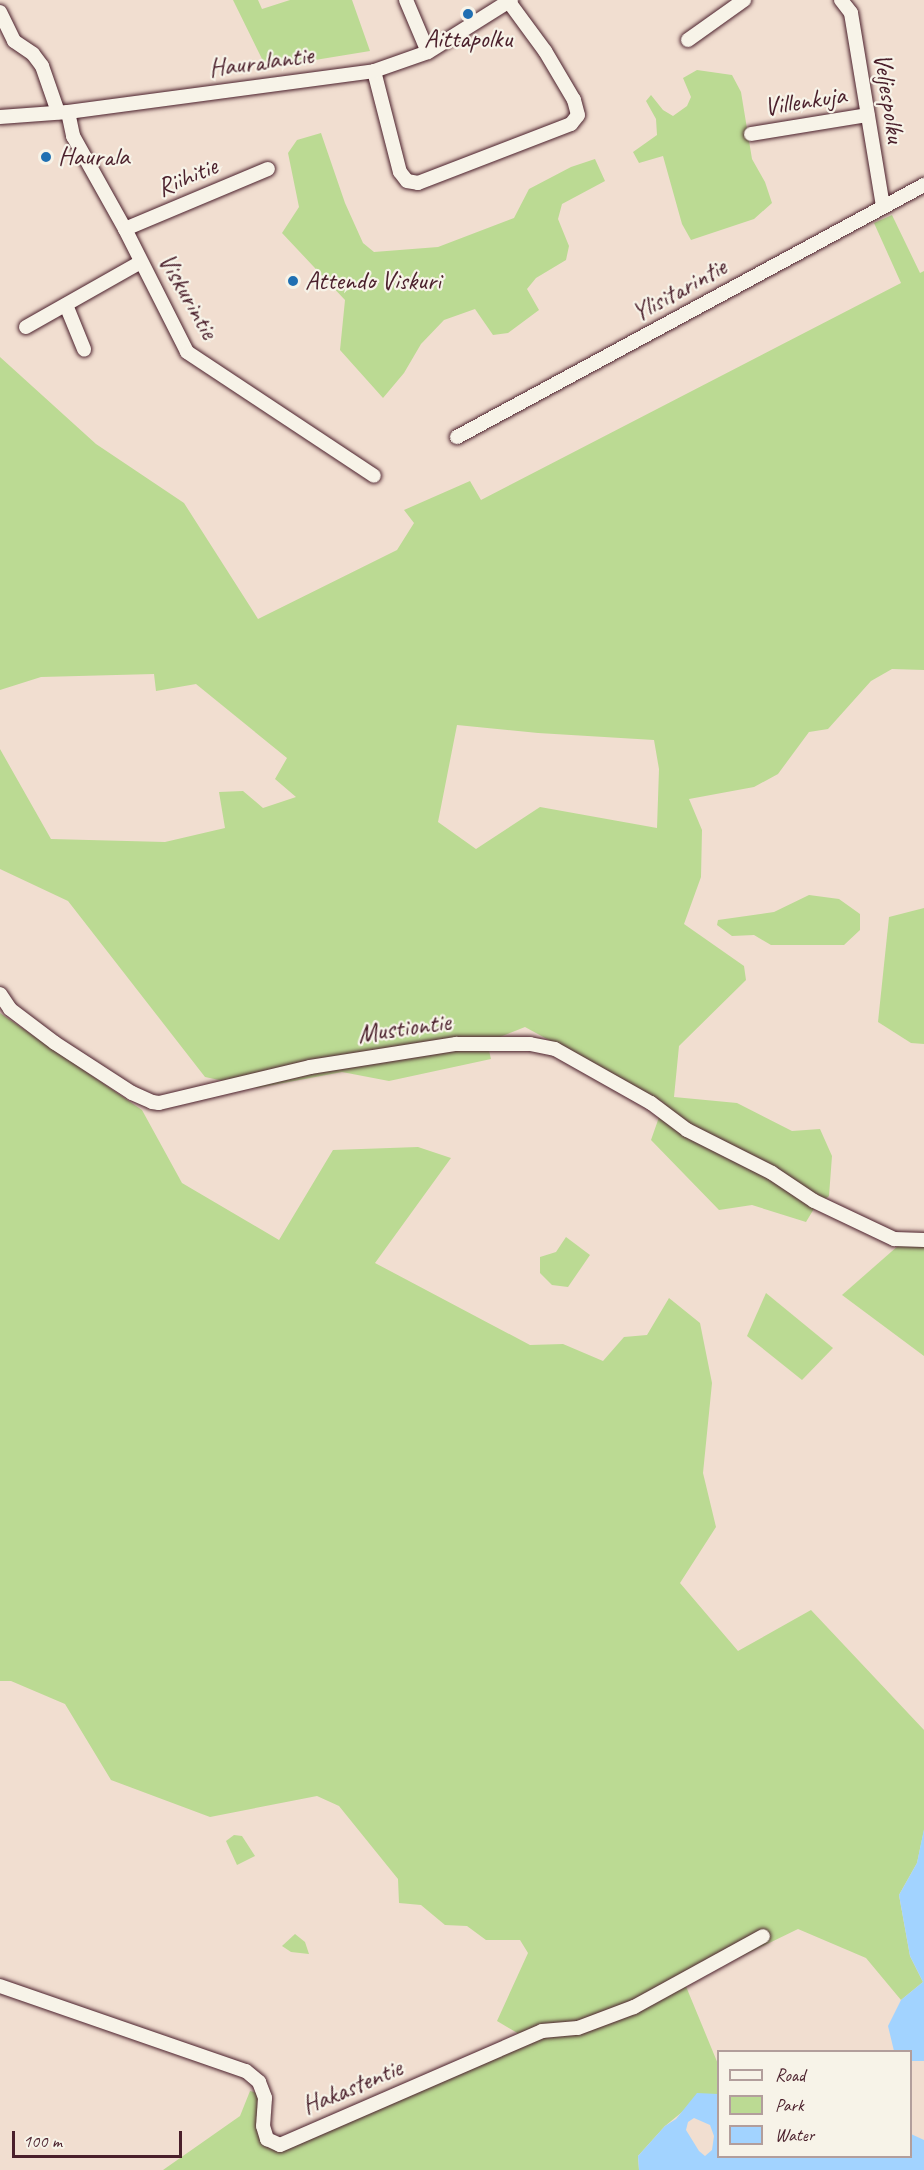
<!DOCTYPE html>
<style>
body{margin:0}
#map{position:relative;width:924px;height:2170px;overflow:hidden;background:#f1ded0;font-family:Caveat,sans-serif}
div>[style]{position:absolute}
.green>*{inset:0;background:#bbda93}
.water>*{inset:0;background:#a2d3ff}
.roads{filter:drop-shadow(0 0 2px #4a1f2b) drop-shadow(0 0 2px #4a1f2b)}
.minor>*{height:14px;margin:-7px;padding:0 7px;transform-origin:7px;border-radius:7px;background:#f7f3e8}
.dots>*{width:16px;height:16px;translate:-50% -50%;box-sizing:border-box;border:3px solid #f7f3e8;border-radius:50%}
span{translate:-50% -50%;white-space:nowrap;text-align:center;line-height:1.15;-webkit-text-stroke:4.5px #f7f3e8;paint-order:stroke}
.poi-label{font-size:26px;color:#4a1f2b}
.left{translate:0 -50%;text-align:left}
.street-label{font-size:26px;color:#4a1f2b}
.legend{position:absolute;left:717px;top:2050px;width:195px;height:108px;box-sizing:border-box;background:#f7f3e8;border:2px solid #b29e9c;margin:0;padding:8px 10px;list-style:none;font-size:18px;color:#4a1f2b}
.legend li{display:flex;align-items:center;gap:12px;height:30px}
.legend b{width:30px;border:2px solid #b29e9c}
.scale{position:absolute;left:12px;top:2131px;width:170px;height:27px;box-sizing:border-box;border:3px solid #4a1f2b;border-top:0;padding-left:8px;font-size:18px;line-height:21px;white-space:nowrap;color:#4a1f2b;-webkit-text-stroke:4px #f7f3e8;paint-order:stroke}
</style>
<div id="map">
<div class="green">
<i style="clip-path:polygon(233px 0,258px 0,262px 9px,290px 0,352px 0,370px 51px,315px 60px,264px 63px)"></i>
<i style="clip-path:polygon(697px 70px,732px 75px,741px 92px,752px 159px,765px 182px,772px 203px,754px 219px,691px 240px,682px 224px,663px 156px,639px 163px,633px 152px,657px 135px,656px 119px,646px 101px,651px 95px,663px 110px,673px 116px,687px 106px,691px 97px,683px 78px)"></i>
<i style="clip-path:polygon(321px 133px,345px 203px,363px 243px,374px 252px,438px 247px,514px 218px,529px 189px,571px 167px,595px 159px,605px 181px,562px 204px,558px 219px,569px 246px,566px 260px,536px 278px,527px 289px,539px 310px,508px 333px,493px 335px,475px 309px,444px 320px,421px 344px,404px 373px,383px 398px,340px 350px,345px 300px,282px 233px,299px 207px,288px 153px,297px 140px)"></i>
<i style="clip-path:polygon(evenodd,892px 215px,920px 273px,924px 271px,924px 670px,892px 669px,871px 681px,828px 729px,809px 732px,778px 774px,754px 787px,689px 799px,702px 830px,701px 877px,684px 924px,744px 966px,746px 980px,679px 1046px,674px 1097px,737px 1103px,792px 1131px,820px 1129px,832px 1156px,829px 1196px,815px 1207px,806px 1222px,752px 1205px,719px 1210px,651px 1140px,664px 1103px,525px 1027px,487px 1042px,491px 1059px,389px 1081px,342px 1072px,257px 1088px,205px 1077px,68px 901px,0 869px,0 749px,51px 839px,165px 842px,225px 828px,219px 792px,243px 791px,263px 808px,296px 797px,275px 779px,287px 758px,196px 684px,156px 691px,154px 674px,41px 677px,0 690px,0 357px,96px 444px,184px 503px,258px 619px,397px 550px,414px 523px,404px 510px,470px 481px,481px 500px,901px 283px,874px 223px,892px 215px,457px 725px,538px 733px,654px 740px,659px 769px,657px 828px,540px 807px,476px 849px,438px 822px,457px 725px)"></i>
<i style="clip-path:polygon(809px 895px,839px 899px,860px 914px,860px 930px,844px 945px,771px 945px,754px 935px,732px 936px,717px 925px,718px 920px,774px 912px)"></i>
<i style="clip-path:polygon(924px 908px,924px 1044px,911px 1043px,878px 1022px,889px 917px)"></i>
<i style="clip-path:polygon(0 1013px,142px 1110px,182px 1183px,279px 1240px,333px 1150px,418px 1147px,451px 1158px,375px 1263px,530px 1345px,563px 1344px,603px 1361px,624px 1337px,647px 1335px,669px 1298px,700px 1323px,712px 1383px,703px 1473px,716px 1527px,680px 1583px,738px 1651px,811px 1610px,924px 1730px,924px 1830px,917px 1863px,899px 1895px,910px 1956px,923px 1982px,901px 2000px,866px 1958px,798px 1929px,685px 1984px,718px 2064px,718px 2094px,687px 2108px,665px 2126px,638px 2156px,639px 2170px,163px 2170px,240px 2116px,250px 2091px,258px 2093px,258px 2128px,264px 2144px,277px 2151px,531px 2041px,497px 2021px,528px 1953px,520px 1940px,486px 1940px,467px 1926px,445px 1925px,421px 1905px,399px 1903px,398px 1879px,339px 1806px,317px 1796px,210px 1817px,111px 1780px,65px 1704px,11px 1681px,0 1681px)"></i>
<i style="clip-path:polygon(566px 1237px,590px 1255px,568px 1287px,552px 1285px,540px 1273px,540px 1257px,556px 1252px)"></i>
<i style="clip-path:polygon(899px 1245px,924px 1247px,924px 1356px,842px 1295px)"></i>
<i style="clip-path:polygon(766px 1293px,833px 1348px,802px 1380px,747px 1336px)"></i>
<i style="clip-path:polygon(234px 1835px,242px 1836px,255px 1856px,237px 1865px,226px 1841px)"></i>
<i style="clip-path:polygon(295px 1934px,305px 1942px,309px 1954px,291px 1952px,282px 1946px)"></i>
</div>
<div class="water">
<i style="clip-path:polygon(924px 1829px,924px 2061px,911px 2061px,910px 2052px,894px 2051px,888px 2026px,901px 2000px,923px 1982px,910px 1956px,899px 1895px,917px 1863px)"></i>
<i style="clip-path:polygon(evenodd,697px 2093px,718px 2094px,718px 2156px,910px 2156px,911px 2134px,924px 2140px,924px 2170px,639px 2170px,638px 2156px,665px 2126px,676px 2119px,697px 2093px,694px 2118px,710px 2125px,714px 2136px,712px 2150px,705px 2156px,699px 2151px,686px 2130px,688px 2122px,694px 2118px)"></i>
</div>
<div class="roads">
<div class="minor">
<i style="left:406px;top:0;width:56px;rotate:67.1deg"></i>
<i style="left:841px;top:0;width:16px;rotate:52deg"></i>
<i style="left:851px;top:13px;width:196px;rotate:80.6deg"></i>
<i style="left:0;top:12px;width:32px;rotate:64deg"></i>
<i style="left:14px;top:41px;width:23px;rotate:34deg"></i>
<i style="left:33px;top:54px;width:15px;rotate:53deg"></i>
<i style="left:42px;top:66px;width:49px;rotate:70.8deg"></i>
<i style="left:688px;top:40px;width:69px;rotate:-35.5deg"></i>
<i style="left:374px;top:71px;width:104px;rotate:75.6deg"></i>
<i style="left:400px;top:172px;width:11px;rotate:52deg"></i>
<i style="left:407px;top:181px;width:11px;rotate:10deg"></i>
<i style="left:418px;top:183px;width:164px;rotate:-21.1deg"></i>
<i style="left:571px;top:124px;width:11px;rotate:-52deg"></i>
<i style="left:578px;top:115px;width:16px;rotate:-105deg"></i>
<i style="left:574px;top:100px;width:57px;rotate:-120.6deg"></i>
<i style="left:545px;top:51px;width:61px;rotate:-126.3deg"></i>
<i style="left:68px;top:112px;width:25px;rotate:78deg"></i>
<i style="left:73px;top:136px;width:107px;rotate:60.8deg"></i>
<i style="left:125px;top:229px;width:138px;rotate:63.2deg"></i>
<i style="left:187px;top:352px;width:224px;rotate:33.5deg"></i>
<i style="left:0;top:117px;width:68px;rotate:-4.2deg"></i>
<i style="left:68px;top:112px;width:309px;rotate:-7.6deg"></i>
<i style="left:374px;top:71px;width:57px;rotate:-19.4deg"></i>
<i style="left:428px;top:52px;width:98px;rotate:-32.1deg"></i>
<i style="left:751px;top:134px;width:118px;rotate:-9.3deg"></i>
<i style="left:125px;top:229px;width:155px;rotate:-22.8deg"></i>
<i style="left:66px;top:305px;width:48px;rotate:67.8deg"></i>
<i style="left:26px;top:327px;width:132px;rotate:-29.5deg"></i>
<i style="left:457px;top:437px;width:531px;rotate:-28.35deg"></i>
<i style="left:0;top:994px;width:18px;rotate:56deg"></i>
<i style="left:10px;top:1009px;width:56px;rotate:37.1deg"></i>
<i style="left:55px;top:1043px;width:92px;rotate:33deg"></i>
<i style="left:132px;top:1093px;width:22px;rotate:24deg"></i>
<i style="left:152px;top:1102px;width:7px;rotate:8deg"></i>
<i style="left:159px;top:1103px;width:155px;rotate:-13.4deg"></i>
<i style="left:310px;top:1067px;width:148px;rotate:-9deg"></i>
<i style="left:456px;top:1044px;width:74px"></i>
<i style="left:530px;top:1044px;width:25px;rotate:11deg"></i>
<i style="left:555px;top:1049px;width:110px;rotate:29.4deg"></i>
<i style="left:651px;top:1103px;width:45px;rotate:36.9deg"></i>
<i style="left:687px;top:1130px;width:95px;rotate:26.8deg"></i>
<i style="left:772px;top:1173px;width:50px;rotate:33.7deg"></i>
<i style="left:814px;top:1201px;width:89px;rotate:25.4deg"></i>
<i style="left:894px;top:1239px;width:30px;rotate:2deg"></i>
<i style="left:0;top:1986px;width:260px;rotate:19.1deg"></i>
<i style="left:246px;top:2071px;width:17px;rotate:40deg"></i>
<i style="left:259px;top:2082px;width:17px;rotate:69deg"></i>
<i style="left:265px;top:2098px;width:28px;rotate:94deg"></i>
<i style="left:263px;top:2126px;width:14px;rotate:73deg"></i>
<i style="left:267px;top:2139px;width:14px;rotate:25deg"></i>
<i style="left:280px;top:2145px;width:286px;rotate:-23.5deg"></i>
<i style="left:542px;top:2031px;width:36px;rotate:-5deg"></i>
<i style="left:578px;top:2028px;width:60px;rotate:-20.6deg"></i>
<i style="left:634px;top:2007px;width:147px;rotate:-28.8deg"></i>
</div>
</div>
<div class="dots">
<i style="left:468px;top:14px;background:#1f6fb2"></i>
<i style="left:46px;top:157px;background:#1f6fb2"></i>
<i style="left:293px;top:281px;background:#1f6fb2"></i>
</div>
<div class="poi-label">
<span style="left:468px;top:39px">Aittapolku</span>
<span class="left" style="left:58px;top:157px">Haurala</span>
<span class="left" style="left:305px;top:281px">Attendo Viskuri</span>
</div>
<div class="street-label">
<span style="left:261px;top:62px;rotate:-8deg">Hauralantie</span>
<span style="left:889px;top:98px;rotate:81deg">Veljespolku</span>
<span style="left:805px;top:101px;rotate:-9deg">Villenkuja</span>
<span style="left:187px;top:177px;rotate:-23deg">Riihitie</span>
<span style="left:679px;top:290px;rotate:-29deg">Ylisitarintie</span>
<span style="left:188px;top:296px;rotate:60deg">Viskurintie</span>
<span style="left:404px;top:1028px;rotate:-8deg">Mustiontie</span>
<span style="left:352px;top:2087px;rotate:-23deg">Hakastentie</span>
</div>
<ul class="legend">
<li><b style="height:8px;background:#f7f3e8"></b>Road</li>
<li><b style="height:16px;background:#bbda93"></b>Park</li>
<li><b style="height:16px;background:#a2d3ff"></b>Water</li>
</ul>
<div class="scale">100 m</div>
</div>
